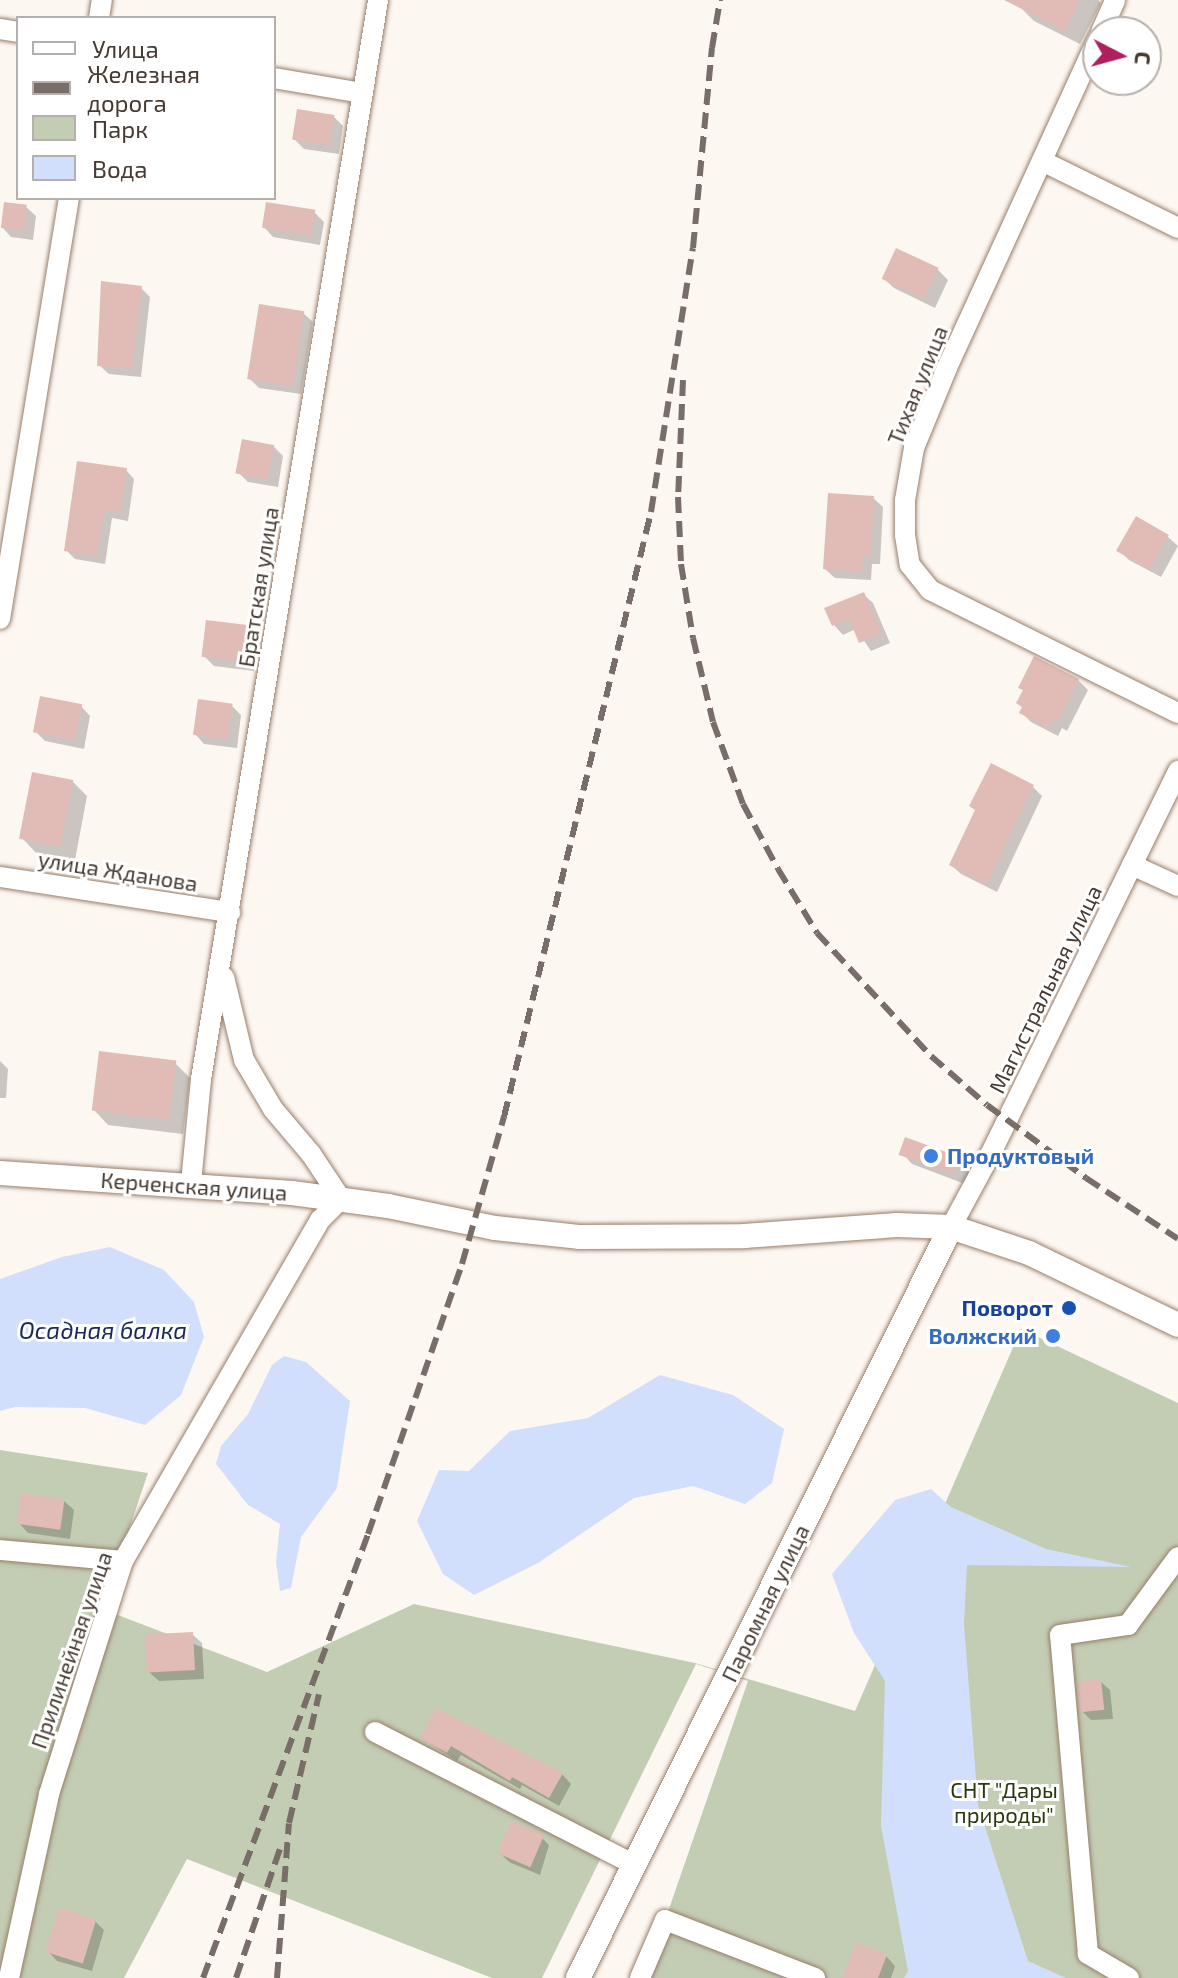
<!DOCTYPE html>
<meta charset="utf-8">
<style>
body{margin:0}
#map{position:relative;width:1178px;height:1978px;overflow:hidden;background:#fdf7f2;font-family:"Exo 2",sans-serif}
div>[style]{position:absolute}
.green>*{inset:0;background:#c3cdb3}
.water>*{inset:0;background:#d1dffd}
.shadow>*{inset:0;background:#0003}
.building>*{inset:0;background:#e1bcb6;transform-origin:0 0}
.roads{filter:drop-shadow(0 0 2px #987e6a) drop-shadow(0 0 2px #987e6a)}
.minor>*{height:20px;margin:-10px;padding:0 10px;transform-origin:10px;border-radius:10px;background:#fff}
.tertiary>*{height:24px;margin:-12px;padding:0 12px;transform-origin:12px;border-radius:12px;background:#fff}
.rail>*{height:6px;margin-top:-3px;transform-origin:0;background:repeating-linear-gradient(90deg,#786e67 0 16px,transparent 0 24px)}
.dots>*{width:22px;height:22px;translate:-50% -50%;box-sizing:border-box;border:4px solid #fff;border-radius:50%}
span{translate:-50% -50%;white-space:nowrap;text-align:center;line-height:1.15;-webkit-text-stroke:6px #fff;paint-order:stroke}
.street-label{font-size:22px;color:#463a32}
.shop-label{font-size:22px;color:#366cbe;font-weight:700}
.left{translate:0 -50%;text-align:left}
.right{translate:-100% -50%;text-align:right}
.transit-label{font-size:22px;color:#164399;font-weight:700}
.park-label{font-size:22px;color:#2a380d}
.water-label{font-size:24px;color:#192c59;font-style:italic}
.legend{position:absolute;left:16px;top:16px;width:260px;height:184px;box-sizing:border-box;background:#fff;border:2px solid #b5b0ad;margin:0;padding:10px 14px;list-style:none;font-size:24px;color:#463a32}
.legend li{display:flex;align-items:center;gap:16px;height:40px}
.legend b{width:40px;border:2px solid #b5b0ad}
.north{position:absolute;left:1082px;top:16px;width:80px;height:80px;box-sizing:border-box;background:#fff;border:2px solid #b5b0ad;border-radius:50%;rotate:96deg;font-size:22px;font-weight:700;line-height:32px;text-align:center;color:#463a32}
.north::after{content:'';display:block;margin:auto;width:28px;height:36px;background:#ad205d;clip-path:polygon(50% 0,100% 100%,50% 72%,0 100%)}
</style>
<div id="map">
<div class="green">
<i style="clip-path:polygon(1021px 1329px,1178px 1403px,1178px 1978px,645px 1978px,748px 1681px,696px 1664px,542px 1978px,492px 1978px,187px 1859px,124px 1978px,0 1978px,0 1450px,148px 1473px,102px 1609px,267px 1672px,414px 1604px,695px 1663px,855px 1711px)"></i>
</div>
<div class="water">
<i style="clip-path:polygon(110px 1247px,164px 1270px,194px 1302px,204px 1337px,181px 1395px,145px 1425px,85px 1408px,15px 1407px,0 1411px,0 1279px,62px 1257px)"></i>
<i style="clip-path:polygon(284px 1356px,306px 1362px,350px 1401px,337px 1488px,301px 1537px,291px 1588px,280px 1591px,276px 1562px,280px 1524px,248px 1505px,216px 1464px,221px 1446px,248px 1414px,272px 1365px)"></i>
<i style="clip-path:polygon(660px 1375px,733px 1395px,784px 1429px,772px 1483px,745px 1504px,693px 1486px,634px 1498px,538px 1563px,474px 1595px,443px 1574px,417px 1521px,439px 1470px,469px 1471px,510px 1431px,588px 1418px)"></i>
<i style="clip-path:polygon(931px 1489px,951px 1507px,1046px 1549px,1131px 1567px,967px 1565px,964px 1624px,978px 1805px,1028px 1961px,1066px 1978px,904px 1978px,908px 1971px,881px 1826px,885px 1681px,854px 1633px,832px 1574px,895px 1500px)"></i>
</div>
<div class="shadow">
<i style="clip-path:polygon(1022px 0,1098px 0,1101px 3px,1080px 44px,1034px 21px,1019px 6px)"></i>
<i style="clip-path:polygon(334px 117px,343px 126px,339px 154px,304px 149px,294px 139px)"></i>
<i style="clip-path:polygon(26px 207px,36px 216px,33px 240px,11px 237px,2px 227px)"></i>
<i style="clip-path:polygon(314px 212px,324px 222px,320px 245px,273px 237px,264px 227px)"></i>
<i style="clip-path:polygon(897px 251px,938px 270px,948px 280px,935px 308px,894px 288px,884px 279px)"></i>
<i style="clip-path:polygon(141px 288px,150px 297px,141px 377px,109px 374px,99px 365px)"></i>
<i style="clip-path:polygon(303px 313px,313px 322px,301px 394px,259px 388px,250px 379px)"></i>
<i style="clip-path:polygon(273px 446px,283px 456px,278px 487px,248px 482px,238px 472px)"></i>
<i style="clip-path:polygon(126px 470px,134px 479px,128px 521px,112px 518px,105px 564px,75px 559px,66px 550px)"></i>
<i style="clip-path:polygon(873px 498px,883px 507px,880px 564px,872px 564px,871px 580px,835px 578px,825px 569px)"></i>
<i style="clip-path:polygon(1168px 537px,1178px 546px,1161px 577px,1129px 560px,1119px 550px)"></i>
<i style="clip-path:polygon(863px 594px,873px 603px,890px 643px,871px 651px,856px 629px,843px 635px,834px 625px)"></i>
<i style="clip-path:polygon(248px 627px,257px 636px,254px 671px,214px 666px,204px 656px)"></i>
<i style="clip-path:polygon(1078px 680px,1088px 690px,1067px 731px,1062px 728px,1058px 736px,1031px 722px,1022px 713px,1025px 692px,1021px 688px)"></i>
<i style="clip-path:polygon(81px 706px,90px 716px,84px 749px,45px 741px,36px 732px)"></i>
<i style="clip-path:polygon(232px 706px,241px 715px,237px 748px,204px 744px,195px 734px)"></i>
<i style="clip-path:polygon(72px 781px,87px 796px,75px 860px,36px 853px,22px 838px)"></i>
<i style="clip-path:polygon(1033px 787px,1042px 796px,997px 892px,961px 874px,951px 865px,976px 811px)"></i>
<i style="clip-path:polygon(0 1061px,8px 1069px,6px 1098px,0 1098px)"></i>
<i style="clip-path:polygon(175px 1063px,190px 1078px,183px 1134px,108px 1125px,94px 1110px)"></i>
<i style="clip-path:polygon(903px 1154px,960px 1159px,970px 1169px,965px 1184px,912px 1164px)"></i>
<i style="clip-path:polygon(64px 1501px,74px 1510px,70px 1539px,28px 1533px,19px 1523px)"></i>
<i style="clip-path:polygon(192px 1634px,202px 1643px,204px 1679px,159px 1681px,149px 1672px)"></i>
<i style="clip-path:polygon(1100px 1681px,1110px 1690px,1113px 1719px,1091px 1720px,1082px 1711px)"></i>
<i style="clip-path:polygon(422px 1738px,562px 1774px,571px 1784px,559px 1806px,522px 1785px,520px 1789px,461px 1755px,457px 1761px)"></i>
<i style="clip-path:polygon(540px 1836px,549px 1845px,540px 1875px,509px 1862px,500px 1853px)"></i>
<i style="clip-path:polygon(95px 1921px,104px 1930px,92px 1971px,57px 1961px,48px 1951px)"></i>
<i style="clip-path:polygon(886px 1956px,895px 1966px,891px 1978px,844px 1978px)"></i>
</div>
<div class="building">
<i style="clip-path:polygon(1004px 0,1080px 0,1065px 31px)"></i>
<i style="left:297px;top:109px;width:38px;height:31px;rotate:9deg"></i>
<i style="left:4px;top:202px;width:23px;height:26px;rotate:7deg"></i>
<i style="left:266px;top:202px;width:50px;height:26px;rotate:9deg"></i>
<i style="left:896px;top:248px;width:47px;height:34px;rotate:25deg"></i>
<i style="clip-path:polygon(101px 281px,142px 286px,132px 369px,97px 366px)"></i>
<i style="left:259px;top:304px;width:46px;height:76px;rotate:9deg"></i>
<i style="left:242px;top:439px;width:33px;height:35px;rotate:11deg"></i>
<i style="clip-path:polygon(77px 461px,127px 468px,120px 513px,104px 511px,97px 556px,64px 551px)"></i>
<i style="clip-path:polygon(828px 493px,874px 496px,871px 556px,863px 555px,862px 572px,823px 569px)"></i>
<i style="left:1136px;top:516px;width:38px;height:40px;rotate:30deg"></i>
<i style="clip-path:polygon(864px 592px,882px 634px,859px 643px,849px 619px,832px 626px,824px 608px)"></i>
<i style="left:206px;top:620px;width:42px;height:37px;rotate:7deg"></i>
<i style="clip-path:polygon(1034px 656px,1079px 679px,1058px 722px,1052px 720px,1048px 728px,1019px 713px,1022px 707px,1016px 703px,1023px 690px,1018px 688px)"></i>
<i style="left:40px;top:696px;width:43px;height:37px;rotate:11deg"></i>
<i style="left:198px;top:699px;width:35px;height:36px;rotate:8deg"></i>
<i style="clip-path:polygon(991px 763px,1034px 785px,987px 884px,949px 865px,975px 810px,969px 806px)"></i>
<i style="left:32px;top:772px;width:42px;height:68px;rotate:11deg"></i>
<i style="left:99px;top:1051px;width:78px;height:60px;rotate:7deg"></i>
<i style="left:905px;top:1137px;width:59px;height:19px;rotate:20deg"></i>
<i style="left:21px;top:1493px;width:44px;height:31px;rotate:8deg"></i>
<i style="left:193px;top:1632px;width:38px;height:48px;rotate:87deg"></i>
<i style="left:1101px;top:1679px;width:31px;height:24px;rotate:84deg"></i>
<i style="clip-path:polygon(436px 1708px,563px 1773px,549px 1798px,512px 1777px,510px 1781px,451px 1746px,447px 1753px,420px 1738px)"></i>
<i style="left:511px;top:1821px;width:36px;height:35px;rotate:23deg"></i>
<i style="left:59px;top:1908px;width:39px;height:46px;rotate:17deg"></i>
<i style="clip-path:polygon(856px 1942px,887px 1955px,878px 1978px,842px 1978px)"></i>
</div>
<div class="roads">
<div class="minor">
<i style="left:99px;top:18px;width:18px;rotate:-81deg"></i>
<i style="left:0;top:29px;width:18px;rotate:9deg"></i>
<i style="left:1101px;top:32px;width:35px;rotate:-66deg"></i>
<i style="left:1098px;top:38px;width:363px;rotate:114.6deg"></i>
<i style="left:947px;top:368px;width:87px;rotate:112.4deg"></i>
<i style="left:914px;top:448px;width:53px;rotate:99.8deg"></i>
<i style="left:905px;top:500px;width:35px;rotate:90deg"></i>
<i style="left:905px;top:535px;width:30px;rotate:81deg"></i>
<i style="left:910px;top:565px;width:32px;rotate:51deg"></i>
<i style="left:930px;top:590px;width:277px;rotate:26.4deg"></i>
<i style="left:274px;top:78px;width:89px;rotate:9.7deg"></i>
<i style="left:1042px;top:161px;width:152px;rotate:26.2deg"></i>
<i style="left:0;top:619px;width:427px;rotate:-80.7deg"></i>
<i style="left:1132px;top:865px;width:51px;rotate:24.5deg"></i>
<i style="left:0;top:877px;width:233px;rotate:8.7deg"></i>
<i style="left:191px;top:1183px;width:104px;rotate:-84.5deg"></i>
<i style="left:201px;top:1079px;width:1093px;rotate:-80.68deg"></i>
<i style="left:951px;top:1227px;width:82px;rotate:-61.6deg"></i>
<i style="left:990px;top:1155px;width:428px;rotate:-63.9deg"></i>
<i style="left:0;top:1550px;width:123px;rotate:5.1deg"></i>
<i style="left:375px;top:1732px;width:292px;rotate:27.1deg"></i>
<i style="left:9px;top:1978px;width:188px;rotate:-77.7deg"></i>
<i style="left:49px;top:1794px;width:244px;rotate:-72.4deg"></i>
<i style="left:123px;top:1561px;width:394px;rotate:-60deg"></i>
<i style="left:320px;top:1220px;width:30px;rotate:-45deg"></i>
<i style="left:341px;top:1199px;width:54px;rotate:-123.7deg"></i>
<i style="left:311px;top:1154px;width:59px;rotate:-130.2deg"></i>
<i style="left:273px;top:1109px;width:57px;rotate:-120.6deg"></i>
<i style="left:244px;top:1060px;width:85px;rotate:-103.5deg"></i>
<i style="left:640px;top:1978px;width:63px;rotate:-66.7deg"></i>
<i style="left:665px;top:1920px;width:161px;rotate:21.1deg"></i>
<i style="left:1129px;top:1978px;width:48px;rotate:-149.7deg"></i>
<i style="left:1088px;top:1954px;width:320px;rotate:-95deg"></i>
<i style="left:1060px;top:1635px;width:69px;rotate:-8.4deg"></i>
<i style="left:1128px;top:1625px;width:84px;rotate:-53.7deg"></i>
</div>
<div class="tertiary">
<i style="left:0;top:1173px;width:293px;rotate:3.9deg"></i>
<i style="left:292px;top:1193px;width:97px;rotate:7.7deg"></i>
<i style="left:388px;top:1206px;width:109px;rotate:11.6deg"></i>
<i style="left:495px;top:1228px;width:84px;rotate:6.1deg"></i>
<i style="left:579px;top:1237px;width:165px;rotate:-0.3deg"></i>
<i style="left:744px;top:1236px;width:153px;rotate:-4.1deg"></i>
<i style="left:897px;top:1225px;width:54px;rotate:2.1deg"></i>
<i style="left:951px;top:1227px;width:82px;rotate:18.4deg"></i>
<i style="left:1029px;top:1253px;width:165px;rotate:25.8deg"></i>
<i style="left:578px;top:1978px;width:839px;rotate:-63.59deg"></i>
</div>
</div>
<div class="rail">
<i style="left:683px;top:380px;width:117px;rotate:92.4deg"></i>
<i style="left:678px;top:497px;width:67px;rotate:87.4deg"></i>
<i style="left:681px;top:564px;width:75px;rotate:80.8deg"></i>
<i style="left:693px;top:638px;width:86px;rotate:76.6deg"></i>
<i style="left:713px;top:722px;width:87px;rotate:69.9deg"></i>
<i style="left:743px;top:804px;width:74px;rotate:61.7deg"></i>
<i style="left:778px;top:869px;width:75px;rotate:58.6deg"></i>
<i style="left:817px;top:933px;width:168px;rotate:47.2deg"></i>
<i style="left:931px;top:1056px;width:74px;rotate:41.2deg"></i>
<i style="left:987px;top:1105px;width:123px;rotate:36.4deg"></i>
<i style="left:1086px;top:1178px;width:110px;rotate:33.5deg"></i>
<i style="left:203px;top:1978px;width:474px;rotate:-69.6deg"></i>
<i style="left:368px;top:1534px;width:286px;rotate:-70.8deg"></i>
<i style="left:462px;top:1264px;width:153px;rotate:-74.1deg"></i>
<i style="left:504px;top:1117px;width:623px;rotate:-76.34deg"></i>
<i style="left:651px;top:512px;width:267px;rotate:-81deg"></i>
<i style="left:693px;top:248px;width:201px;rotate:-84.6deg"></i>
<i style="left:712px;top:48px;width:49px;rotate:-80.5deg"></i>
<i style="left:236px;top:1978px;width:136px;rotate:-71.2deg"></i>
<i style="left:277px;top:1978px;width:155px;rotate:-85.6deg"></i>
<i style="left:289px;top:1823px;width:132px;rotate:-76.9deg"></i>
</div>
<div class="dots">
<i style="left:931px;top:1156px;background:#3f7fe0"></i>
<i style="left:1069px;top:1308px;background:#1a4fb4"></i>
<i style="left:1053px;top:1336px;background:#3f7fe0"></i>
</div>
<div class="street-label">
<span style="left:917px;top:385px;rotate:-68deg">Тихая улица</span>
<span style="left:258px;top:587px;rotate:-81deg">Братская улица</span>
<span style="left:118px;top:871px;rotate:9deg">улица Жданова</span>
<span style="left:1045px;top:989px;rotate:-64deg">Магистральная улица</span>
<span style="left:194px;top:1186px;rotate:4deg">Керченская улица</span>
<span style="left:765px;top:1603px;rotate:-64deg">Паромная улица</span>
<span style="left:71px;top:1650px;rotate:-71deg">Прилинейная улица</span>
</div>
<div class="shop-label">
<span class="left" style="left:947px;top:1156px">Продуктовый</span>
<span class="right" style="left:1037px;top:1336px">Волжский</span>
</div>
<div class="transit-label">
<span class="right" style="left:1053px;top:1308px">Поворот</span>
</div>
<div class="park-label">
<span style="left:1004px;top:1802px">СНТ "Дары<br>природы"</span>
</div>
<div class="water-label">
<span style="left:103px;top:1330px">Осадная балка</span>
</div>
<ul class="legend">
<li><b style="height:10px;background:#fff"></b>Улица</li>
<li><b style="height:10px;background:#786e67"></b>Железная дорога</li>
<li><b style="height:22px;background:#c3cdb3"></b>Парк</li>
<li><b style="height:22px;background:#d1dffd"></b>Вода</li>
</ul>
<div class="north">С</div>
</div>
